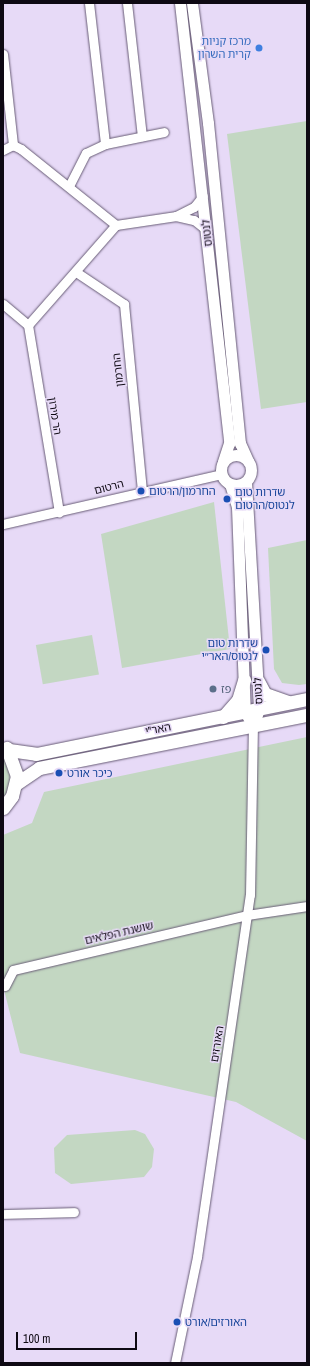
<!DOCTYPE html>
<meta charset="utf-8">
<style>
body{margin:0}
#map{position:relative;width:310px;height:1366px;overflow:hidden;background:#e7daf7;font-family:"Archivo Narrow","Noto Sans Hebrew",sans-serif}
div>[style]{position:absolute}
.green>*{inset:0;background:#c3d7c2;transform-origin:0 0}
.roads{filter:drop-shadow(0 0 1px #685c76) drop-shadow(0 0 1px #685c76)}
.minor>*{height:9px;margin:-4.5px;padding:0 4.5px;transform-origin:4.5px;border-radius:4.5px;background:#fff}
.tertiary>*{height:11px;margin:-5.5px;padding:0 5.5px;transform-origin:5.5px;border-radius:5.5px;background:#fff}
.tertiary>.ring{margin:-5.5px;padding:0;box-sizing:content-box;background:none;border:11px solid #fff;border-radius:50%}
.secondary>*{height:13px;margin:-6.5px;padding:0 6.5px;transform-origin:6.5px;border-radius:6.5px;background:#fff}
.dots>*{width:11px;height:11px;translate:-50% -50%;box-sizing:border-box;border:2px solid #e7daf7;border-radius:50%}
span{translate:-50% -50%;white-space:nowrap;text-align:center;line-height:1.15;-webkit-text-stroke:3px #e7daf7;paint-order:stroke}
.shop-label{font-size:11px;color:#366cbe}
.right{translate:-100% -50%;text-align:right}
.street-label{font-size:11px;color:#0e0913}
.transit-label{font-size:11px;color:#164399}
.left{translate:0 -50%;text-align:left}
.service-label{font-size:11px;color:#4e5e75}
.frame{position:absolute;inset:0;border:4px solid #0e0913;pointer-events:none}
.scale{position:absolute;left:16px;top:1332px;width:121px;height:18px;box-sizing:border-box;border:2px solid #0e0913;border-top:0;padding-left:5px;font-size:12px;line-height:14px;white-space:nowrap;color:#0e0913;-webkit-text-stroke:3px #e7daf7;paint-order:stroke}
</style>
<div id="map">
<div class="green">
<i style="clip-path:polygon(307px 121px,307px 402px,261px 409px,227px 134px)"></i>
<i style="clip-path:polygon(214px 502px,230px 649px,122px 668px,101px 534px)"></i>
<i style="clip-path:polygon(307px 540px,307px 684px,299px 685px,282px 683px,274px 669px,268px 548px)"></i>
<i style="left:92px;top:635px;width:40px;height:57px;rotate:80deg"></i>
<i style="clip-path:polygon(307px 737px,307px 1141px,236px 1102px,20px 1053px,3px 986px,3px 835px,32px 823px,44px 792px)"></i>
<i style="clip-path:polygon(3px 750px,8px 756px,12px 786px,3px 800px)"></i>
<i style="clip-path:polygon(135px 1130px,145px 1134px,154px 1149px,152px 1167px,144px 1177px,71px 1184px,55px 1173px,54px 1148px,67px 1135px)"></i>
</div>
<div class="roads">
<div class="minor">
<i style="left:89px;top:3px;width:142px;rotate:83.5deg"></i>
<i style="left:127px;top:3px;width:134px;rotate:83.6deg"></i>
<i style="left:3px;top:54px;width:92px;rotate:83.7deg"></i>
<i style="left:3px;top:150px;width:11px;rotate:-27deg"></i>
<i style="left:13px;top:145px;width:9px;rotate:27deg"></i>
<i style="left:21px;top:149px;width:122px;rotate:38.7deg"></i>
<i style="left:69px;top:186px;width:37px;rotate:-63deg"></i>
<i style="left:86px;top:153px;width:21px;rotate:-25deg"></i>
<i style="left:105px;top:144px;width:60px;rotate:-11.5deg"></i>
<i style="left:176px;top:216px;width:18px;rotate:13deg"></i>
<i style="left:194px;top:220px;width:16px;rotate:38deg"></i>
<i style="left:76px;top:272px;width:58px;rotate:33.7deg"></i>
<i style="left:124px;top:304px;width:188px;rotate:84.5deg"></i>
<i style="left:3px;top:304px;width:33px;rotate:40deg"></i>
<i style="left:28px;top:325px;width:133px;rotate:-48.7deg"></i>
<i style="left:116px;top:225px;width:61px;rotate:-8.5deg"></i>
<i style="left:176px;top:216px;width:20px;rotate:-27deg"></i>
<i style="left:194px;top:207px;width:14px;rotate:-51deg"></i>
<i style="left:28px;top:325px;width:190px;rotate:80.6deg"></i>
<i style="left:3px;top:524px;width:225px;rotate:-12.9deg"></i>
<i style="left:5px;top:986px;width:18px;rotate:-63deg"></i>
<i style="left:13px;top:970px;width:240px;rotate:-13.2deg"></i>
<i style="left:247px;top:915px;width:61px;rotate:-8.5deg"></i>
<i style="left:3px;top:1214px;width:71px;rotate:-1.6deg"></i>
<i style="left:175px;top:1363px;width:108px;rotate:-78.3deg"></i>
<i style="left:197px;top:1257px;width:366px;rotate:-81.7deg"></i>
<i style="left:250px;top:895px;width:169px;rotate:-89deg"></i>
</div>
<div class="tertiary">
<i style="left:180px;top:3px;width:443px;rotate:83.6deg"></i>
<i style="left:229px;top:443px;width:20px;rotate:108deg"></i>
<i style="left:192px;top:3px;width:121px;rotate:82.4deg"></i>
<i style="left:208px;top:123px;width:322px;rotate:84.3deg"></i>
<i style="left:240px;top:443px;width:20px;rotate:66deg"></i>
<i class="ring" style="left:221px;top:455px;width:19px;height:19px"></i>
<i style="left:246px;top:482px;width:227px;rotate:86.7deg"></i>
<i style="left:259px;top:709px;width:18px;rotate:109deg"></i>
<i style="left:230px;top:484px;width:24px;rotate:73deg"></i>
<i style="left:237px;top:507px;width:205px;rotate:87.8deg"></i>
<i style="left:245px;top:712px;width:8px;rotate:60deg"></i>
</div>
<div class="secondary">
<i style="left:258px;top:681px;width:15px;rotate:62deg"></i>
<i style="left:265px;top:694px;width:24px;rotate:19deg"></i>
<i style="left:223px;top:717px;width:23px;rotate:-49deg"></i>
<i style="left:238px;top:700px;width:21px;rotate:-73deg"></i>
<i style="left:9px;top:750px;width:27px;rotate:8deg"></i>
<i style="left:36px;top:754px;width:277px;rotate:-11.5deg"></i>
<i style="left:17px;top:783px;width:27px;rotate:-34deg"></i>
<i style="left:39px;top:768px;width:273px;rotate:-11.2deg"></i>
<i style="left:3px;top:808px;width:15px;rotate:-53deg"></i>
<i style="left:12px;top:796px;width:21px;rotate:-76deg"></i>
<i style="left:17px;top:776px;width:30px;rotate:-110deg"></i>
</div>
</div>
<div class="dots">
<i style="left:259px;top:48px;background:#3f7fe0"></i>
<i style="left:141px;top:491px;background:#1a4fb4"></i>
<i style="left:227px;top:499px;background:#1a4fb4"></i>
<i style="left:266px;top:650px;background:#1a4fb4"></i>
<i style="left:213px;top:689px;background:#5c6f8a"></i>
<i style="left:59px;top:773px;background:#1a4fb4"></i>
<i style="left:177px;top:1322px;background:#1a4fb4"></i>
</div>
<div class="shop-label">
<span class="right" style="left:251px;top:48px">מרכז קניות<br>קרית השרון</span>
</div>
<div class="street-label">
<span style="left:207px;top:233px;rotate:-96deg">לנטוס</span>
<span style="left:118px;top:370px;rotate:-96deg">החרמון</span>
<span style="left:55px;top:416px;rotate:81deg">הר מירון</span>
<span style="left:109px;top:487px;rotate:-14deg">הרטום</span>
<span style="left:258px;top:691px;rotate:-93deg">לנטוס</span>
<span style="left:158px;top:729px;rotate:-11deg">האר"י</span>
<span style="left:119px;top:933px;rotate:-13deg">שושנת הפלאים</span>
<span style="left:217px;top:1044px;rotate:-81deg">האורזים</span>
</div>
<div class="transit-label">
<span class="left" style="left:149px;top:491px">החרמון/הרטום</span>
<span class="left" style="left:235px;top:499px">שדרות טום<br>לנטוס/הרטום</span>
<span class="right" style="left:258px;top:650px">שדרות טום<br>לנטוס/האר״י</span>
<span class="left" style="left:67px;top:773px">כיכר אורט</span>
<span class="left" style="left:185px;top:1322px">האורזים/אורט</span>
</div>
<div class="service-label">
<span class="left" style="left:221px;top:689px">פז</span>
</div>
<div class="frame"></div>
<div class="scale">100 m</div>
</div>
